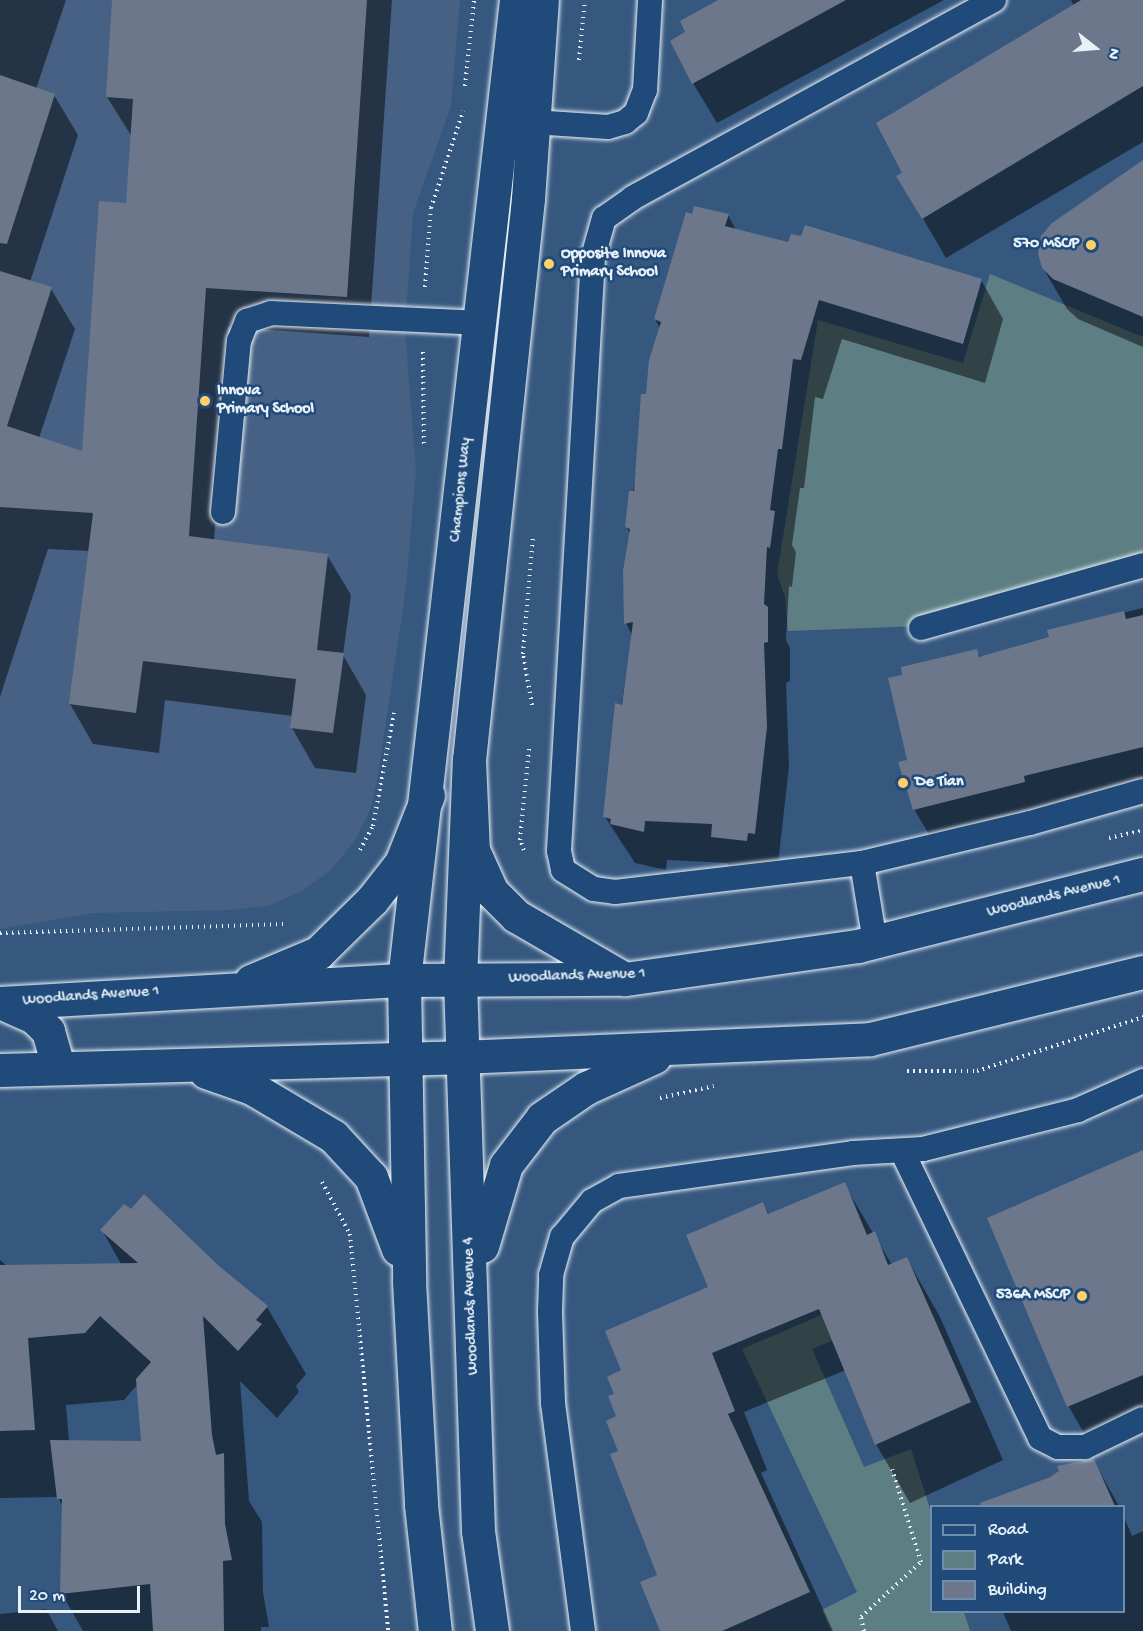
<!DOCTYPE html>
<style>
body{margin:0}
#map{position:relative;width:1143px;height:1631px;overflow:hidden;background:#36587f;font-family:"Gochi Hand",sans-serif}
div>[style]{position:absolute}
.built>*{inset:0;background:#466183}
.green>*{inset:0;background:#5d7f84}
.shadow>*{inset:0;background:#0007}
.building>*{inset:0;background:#6c778c}
.path>*{height:4px;margin-top:-2px;transform-origin:0;background:repeating-linear-gradient(90deg,#e8f1f8 0 1.5px,transparent 0 6px)}
.roads{filter:drop-shadow(0 0 2px #e8f1f8) drop-shadow(0 0 2px #e8f1f8)}
.lane>*{height:24px;margin:-12px;padding:0 12px;transform-origin:12px;border-radius:12px;background:#1f4a7a}
.street>*{height:33px;margin:-16.5px;padding:0 16.5px;transform-origin:16.5px;border-radius:16.5px;background:#1f4a7a}
.secondary>*{height:33px;margin:-16.5px;padding:0 16.5px;transform-origin:16.5px;border-radius:16.5px;background:#1f4a7a}
.dots>*{width:16px;height:16px;translate:-50% -50%;box-sizing:border-box;border:3px solid #1f4a7a;border-radius:50%}
span{translate:-50% -50%;white-space:nowrap;text-align:center;line-height:1.15;-webkit-text-stroke:5px #1f4a7a;paint-order:stroke}
.poi-label{font-size:16px;color:#e8f1f8;font-weight:700}
.right{translate:-100% -50%;text-align:right}
.left{translate:0 -50%;text-align:left}
.street-label{font-size:16px;color:#e8f1f8}
.legend{position:absolute;left:930px;top:1505px;width:195px;height:108px;box-sizing:border-box;background:#1f4a7a;border:2px solid #6f8dac;margin:0;padding:8px 10px;list-style:none;font-size:18px;color:#e8f1f8}
.legend li{display:flex;align-items:center;gap:12px;height:30px}
.legend b{width:30px;border:2px solid #6f8dac}
.north{position:absolute;left:1065px;top:18px;width:60px;height:60px;-webkit-text-stroke:4px #1f4a7a;paint-order:stroke;rotate:107deg;font-size:16px;font-weight:700;line-height:24px;text-align:center;color:#e8f1f8}
.north::after{content:'';display:block;margin:auto;width:21px;height:27px;background:#e8f1f8;clip-path:polygon(50% 0,100% 100%,50% 72%,0 100%)}
.scale{position:absolute;left:18px;top:1586px;width:122px;height:27px;box-sizing:border-box;border:3px solid #e8f1f8;border-top:0;padding-left:8px;font-size:18px;line-height:21px;white-space:nowrap;color:#e8f1f8;-webkit-text-stroke:4px #1f4a7a;paint-order:stroke}
</style>
<div id="map">
<div class="built">
<i style="clip-path:polygon(0 0,460px 0,451px 106px,413px 213px,405px 329px,416px 472px,405px 595px,377px 781px,370px 810px,355px 840px,331px 870px,302px 891px,270px 905px,233px 910px,93px 913px,0 929px)"></i>
</div>
<div class="green">
<i style="clip-path:polygon(990px 274px,1143px 337px,1143px 561px,921px 626px,788px 631px,785px 597px,777px 574px,818px 320px,963px 363px)"></i>
<i style="clip-path:polygon(826px 1313px,836px 1339px,812px 1349px,864px 1467px,911px 1449px,931px 1512px,932px 1612px,964px 1612px,970px 1631px,831px 1631px,822px 1610px,857px 1592px,742px 1349px)"></i>
</div>
<div class="shadow">
<i style="clip-path:polygon(0 0,66px 0,36px 89px,54px 95px,78px 135px,30px 282px,51px 289px,75px 329px,39px 438px,84px 453px,127px 205px,132px 137px,107px 97px,114px 0,392px 0,369px 337px,228px 327px,214px 541px,327px 555px,351px 595px,343px 655px,366px 695px,356px 773px,315px 768px,292px 728px,293px 716px,165px 700px,159px 753px,93px 744px,70px 704px,89px 551px,48px 549px,0 697px)"></i>
<i style="clip-path:polygon(721px 0,944px 0,717px 123px,693px 83px,687px 33px)"></i>
<i style="clip-path:polygon(1071px 0,1143px 0,1143px 142px,946px 258px,922px 217px,1074px 6px)"></i>
<i style="clip-path:polygon(1143px 162px,1143px 347px,1078px 319px,1067px 309px,1043px 268px)"></i>
<i style="clip-path:polygon(728px 215px,736px 230px,789px 244px,981px 280px,1003px 319px,985px 383px,842px 339px,823px 399px,815px 397px,804px 488px,800px 488px,792px 545px,796px 552px,792px 587px,789px 586px,786px 640px,790px 648px,790px 681px,786px 683px,789px 767px,777px 873px,735px 876px,727px 863px,667px 860px,666px 870px,635px 863px,605px 817px,632px 635px,626px 623px,630px 534px,627px 527px,660px 328px,655px 319px)"></i>
<i style="clip-path:polygon(1143px 608px,1143px 789px,938px 850px,914px 809px,909px 761px,976px 651px,981px 658px,1050px 638px,1048px 631px)"></i>
<i style="clip-path:polygon(1143px 1152px,1143px 1425px,1092px 1447px,1069px 1407px,989px 1218px)"></i>
<i style="clip-path:polygon(844px 1184px,892px 1265px,907px 1259px,940px 1317px,1003px 1460px,910px 1503px,876px 1444px,846px 1370px,744px 1412px,767px 1470px,761px 1473px,833px 1631px,662px 1631px,659px 1576px,620px 1452px,616px 1395px,623px 1371px,710px 1288px,763px 1203px,770px 1216px)"></i>
<i style="clip-path:polygon(evenodd,102px 1230px,218px 1267px,267px 1307px,306px 1374px,296px 1386px,299px 1392px,277px 1418px,240px 1381px,249px 1501px,262px 1522px,263px 1592px,269px 1627px,261px 1627px,261px 1631px,83px 1631px,62px 1594px,63px 1507px,58px 1497px,0 1498px,0 1260px,7px 1266px,121px 1264px,102px 1230px,138px 1384px,142px 1443px,69px 1442px,66px 1405px,124px 1400px,138px 1384px)"></i>
<i style="clip-path:polygon(1093px 1460px,1119px 1506px,983px 1506px,1061px 1472px)"></i>
<i style="clip-path:polygon(1124px 1517px,1132px 1536px,1143px 1531px,1143px 1631px,1011px 1631px,1003px 1612px,1124px 1612px)"></i>
<i style="clip-path:polygon(46px 1609px,58px 1631px,0 1631px,0 1614px)"></i>
</div>
<div class="building">
<i style="clip-path:polygon(112px 0,367px 0,347px 297px,206px 288px,189px 536px,328px 554px,317px 650px,344px 653px,333px 733px,290px 728px,296px 679px,143px 661px,136px 713px,69px 704px,93px 513px,0 507px,0 271px,52px 287px,7px 426px,82px 451px,99px 201px,126px 203px,133px 99px,106px 97px)"></i>
<i style="clip-path:polygon(718px 0,846px 0,692px 84px,670px 41px,685px 32px,680px 21px)"></i>
<i style="clip-path:polygon(1081px 0,1143px 0,1143px 86px,922px 219px,896px 176px,902px 173px,876px 123px)"></i>
<i style="clip-path:polygon(0 75px,55px 94px,7px 244px,0 243px)"></i>
<i style="clip-path:polygon(1143px 160px,1143px 317px,1053px 279px,1042px 268px,1038px 253px,1041px 236px,1052px 223px)"></i>
<i style="clip-path:polygon(694px 206px,729px 214px,725px 226px,788px 242px,791px 234px,801px 236px,805px 225px,982px 279px,963px 344px,819px 300px,801px 360px,793px 359px,782px 449px,778px 449px,770px 510px,775px 511px,770px 548px,767px 547px,764px 604px,768px 607px,768px 642px,764px 643px,767px 727px,755px 834px,748px 833px,747px 841px,711px 837px,712px 824px,645px 821px,644px 832px,610px 824px,611px 819px,603px 817px,615px 703px,622px 705px,633px 622px,624px 624px,623px 571px,630px 529px,625px 527px,629px 491px,634px 491px,641px 394px,646px 394px,649px 360px,661px 322px,654px 319px,686px 212px,692px 214px)"></i>
<i style="clip-path:polygon(1124px 611px,1126px 619px,1143px 615px,1143px 747px,1024px 776px,1025px 782px,913px 810px,898px 762px,907px 760px,888px 678px,902px 675px,901px 667px,977px 649px,979px 657px,1049px 637px,1047px 630px)"></i>
<i style="clip-path:polygon(1143px 1150px,1143px 1375px,1067px 1407px,987px 1218px)"></i>
<i style="clip-path:polygon(845px 1182px,867px 1235px,875px 1231px,888px 1265px,907px 1257px,971px 1402px,875px 1445px,819px 1309px,712px 1353px,735px 1411px,728px 1414px,810px 1592px,722px 1631px,660px 1631px,640px 1582px,657px 1575px,610px 1454px,618px 1451px,606px 1421px,616px 1416px,608px 1396px,614px 1394px,607px 1377px,621px 1370px,605px 1331px,708px 1287px,686px 1235px,763px 1202px,768px 1214px)"></i>
<i style="clip-path:polygon(144px 1194px,219px 1266px,268px 1306px,256px 1320px,262px 1324px,238px 1351px,203px 1316px,212px 1435px,216px 1455px,224px 1453px,225px 1524px,232px 1560px,223px 1561px,224px 1631px,153px 1631px,150px 1584px,60px 1594px,62px 1499px,57px 1499px,50px 1440px,141px 1441px,136px 1379px,151px 1362px,100px 1316px,85px 1333px,28px 1338px,35px 1430px,0 1431px,0 1265px,138px 1263px,100px 1230px,124px 1204px,131px 1209px)"></i>
<i style="clip-path:polygon(1094px 1459px,1115px 1506px,981px 1506px,980px 1503px,1050px 1477px,1059px 1471px,1057px 1466px)"></i>
</div>
<div class="path">
<i style="left:579px;top:60px;width:60px;rotate:-84.3deg"></i>
<i style="left:465px;top:86px;width:86px;rotate:-84deg"></i>
<i style="left:425px;top:287px;width:79px;rotate:-85.7deg"></i>
<i style="left:431px;top:208px;width:102px;rotate:-71.7deg"></i>
<i style="left:423px;top:352px;width:94px;rotate:89.4deg"></i>
<i style="left:532px;top:705px;width:52px;rotate:-100deg"></i>
<i style="left:523px;top:654px;width:118px;rotate:-85.2deg"></i>
<i style="left:1109px;top:838px;width:35px;rotate:-13deg"></i>
<i style="left:360px;top:850px;width:27px;rotate:-62deg"></i>
<i style="left:373px;top:826px;width:115px;rotate:-79.5deg"></i>
<i style="left:524px;top:850px;width:11px;rotate:-112deg"></i>
<i style="left:520px;top:840px;width:92px;rotate:-84.4deg"></i>
<i style="left:0;top:933px;width:286px;rotate:-1.8deg"></i>
<i style="left:907px;top:1071px;width:70px"></i>
<i style="left:977px;top:1071px;width:175px;rotate:-18deg"></i>
<i style="left:660px;top:1098px;width:55px;rotate:-12.5deg"></i>
<i style="left:322px;top:1182px;width:59px;rotate:61.7deg"></i>
<i style="left:350px;top:1234px;width:399px;rotate:84.5deg"></i>
<i style="left:864px;top:1631px;width:14px;rotate:-102deg"></i>
<i style="left:861px;top:1617px;width:81px;rotate:-42.5deg"></i>
<i style="left:921px;top:1562px;width:97px;rotate:-107.3deg"></i>
</div>
<div class="roads">
<div class="lane">
<i style="left:994px;top:0;width:412px;rotate:151.3deg"></i>
<i style="left:633px;top:198px;width:35px;rotate:145deg"></i>
<i style="left:604px;top:218px;width:41px;rotate:105.8deg"></i>
<i style="left:593px;top:257px;width:595px;rotate:93.28deg"></i>
<i style="left:559px;top:851px;width:19px;rotate:78deg"></i>
<i style="left:563px;top:870px;width:36px;rotate:32deg"></i>
<i style="left:594px;top:889px;width:21px;rotate:8deg"></i>
<i style="left:615px;top:892px;width:249px;rotate:-6.7deg"></i>
<i style="left:862px;top:863px;width:173px;rotate:-13.4deg"></i>
<i style="left:1030px;top:823px;width:117px;rotate:-15.8deg"></i>
<i style="left:533px;top:122px;width:75px;rotate:3.8deg"></i>
<i style="left:608px;top:127px;width:18px;rotate:-16deg"></i>
<i style="left:625px;top:122px;width:14px;rotate:-39deg"></i>
<i style="left:636px;top:113px;width:25px;rotate:-69deg"></i>
<i style="left:645px;top:90px;width:90px;rotate:-86.8deg"></i>
<i style="left:223px;top:512px;width:172px;rotate:-84.7deg"></i>
<i style="left:239px;top:341px;width:22px;rotate:-68deg"></i>
<i style="left:247px;top:321px;width:25px;rotate:-18deg"></i>
<i style="left:271px;top:313px;width:210px;rotate:2.7deg"></i>
<i style="left:921px;top:628px;width:231px;rotate:-15.8deg"></i>
<i style="left:862px;top:863px;width:80px;rotate:80.7deg"></i>
<i style="left:902px;top:1151px;width:318px;rotate:64.3deg"></i>
<i style="left:1040px;top:1438px;width:20px;rotate:27deg"></i>
<i style="left:1058px;top:1447px;width:27px"></i>
<i style="left:1085px;top:1447px;width:64px;rotate:-25.8deg"></i>
<i style="left:583px;top:1631px;width:230px;rotate:-97.5deg"></i>
<i style="left:553px;top:1403px;width:92px;rotate:-91.9deg"></i>
<i style="left:550px;top:1311px;width:36px;rotate:-88deg"></i>
<i style="left:551px;top:1275px;width:40px;rotate:-74deg"></i>
<i style="left:562px;top:1237px;width:47px;rotate:-50.2deg"></i>
<i style="left:592px;top:1201px;width:31px;rotate:-29deg"></i>
<i style="left:619px;top:1186px;width:236px;rotate:-8deg"></i>
<i style="left:853px;top:1153px;width:70px;rotate:-3.3deg"></i>
<i style="left:923px;top:1149px;width:160px;rotate:-14.1deg"></i>
<i style="left:1078px;top:1110px;width:71px;rotate:-24deg"></i>
</div>
<div class="street">
<i style="left:404px;top:980px;width:986px;rotate:-83.48deg"></i>
<i style="left:460px;top:980px;width:220px;rotate:-87.7deg"></i>
<i style="left:469px;top:760px;width:564px;rotate:-84deg"></i>
<i style="left:528px;top:199px;width:199px;rotate:-86deg"></i>
</div>
<div class="secondary">
<i style="left:469px;top:760px;width:90px;rotate:87.5deg"></i>
<i style="left:473px;top:850px;width:46px;rotate:65.7deg"></i>
<i style="left:492px;top:892px;width:34px;rotate:45deg"></i>
<i style="left:516px;top:916px;width:124px;rotate:30.1deg"></i>
<i style="left:404px;top:980px;width:301px;rotate:89deg"></i>
<i style="left:409px;top:1281px;width:224px;rotate:86.9deg"></i>
<i style="left:421px;top:1505px;width:127px;rotate:83.7deg"></i>
<i style="left:460px;top:980px;width:551px;rotate:88.13deg"></i>
<i style="left:478px;top:1531px;width:101px;rotate:82deg"></i>
<i style="left:251px;top:981px;width:73px;rotate:-22.7deg"></i>
<i style="left:318px;top:953px;width:76px;rotate:-44.5deg"></i>
<i style="left:372px;top:900px;width:47px;rotate:-51.9deg"></i>
<i style="left:401px;top:863px;width:73px;rotate:-68.3deg"></i>
<i style="left:0;top:1003px;width:405px;rotate:-3.3deg"></i>
<i style="left:404px;top:980px;width:221px;rotate:-0.3deg"></i>
<i style="left:625px;top:979px;width:235px;rotate:-8.1deg"></i>
<i style="left:858px;top:946px;width:294px;rotate:-14.2deg"></i>
<i style="left:2px;top:1003px;width:35px;rotate:24deg"></i>
<i style="left:34px;top:1017px;width:20px;rotate:45deg"></i>
<i style="left:48px;top:1031px;width:37px;rotate:74deg"></i>
<i style="left:0;top:1070px;width:460px;rotate:-1.6deg"></i>
<i style="left:460px;top:1057px;width:410px;rotate:-2.5deg"></i>
<i style="left:870px;top:1039px;width:281px;rotate:-13.8deg"></i>
<i style="left:206px;top:1072px;width:49px;rotate:19.2deg"></i>
<i style="left:252px;top:1088px;width:94px;rotate:30.7deg"></i>
<i style="left:333px;top:1136px;width:56px;rotate:47.2deg"></i>
<i style="left:371px;top:1177px;width:77px;rotate:69.4deg"></i>
<i style="left:482px;top:1246px;width:84px;rotate:-73.5deg"></i>
<i style="left:506px;top:1165px;width:59px;rotate:-52.5deg"></i>
<i style="left:542px;top:1118px;width:53px;rotate:-34.3deg"></i>
<i style="left:586px;top:1088px;width:75px;rotate:-24.5deg"></i>
</div>
</div>
<div class="dots">
<i style="left:1091px;top:245px;background:#ffd166"></i>
<i style="left:549px;top:264px;background:#ffd166"></i>
<i style="left:205px;top:401px;background:#ffd166"></i>
<i style="left:903px;top:783px;background:#ffd166"></i>
<i style="left:1082px;top:1296px;background:#ffd166"></i>
</div>
<div class="poi-label">
<span class="right" style="left:1079px;top:245px">570 MSCP</span>
<span class="left" style="left:561px;top:264px">Opposite Innova<br>Primary School</span>
<span class="left" style="left:217px;top:401px">Innova<br>Primary School</span>
<span class="left" style="left:915px;top:783px">De Tian</span>
<span class="right" style="left:1070px;top:1296px">536A MSCP</span>
</div>
<div class="street-label">
<span style="left:462px;top:490px;rotate:-84deg">Champions Way</span>
<span style="left:1054px;top:897px;rotate:-14deg">Woodlands Avenue 1</span>
<span style="left:577px;top:977px;rotate:-2deg">Woodlands Avenue 1</span>
<span style="left:91px;top:997px;rotate:-4deg">Woodlands Avenue 1</span>
<span style="left:472px;top:1306px;rotate:-92deg">Woodlands Avenue 4</span>
</div>
<ul class="legend">
<li><b style="height:8px;background:#1f4a7a"></b>Road</li>
<li><b style="height:16px;background:#5d7f84"></b>Park</li>
<li><b style="height:16px;background:#6c778c"></b>Building</li>
</ul>
<div class="north">N</div>
<div class="scale">20 m</div>
</div>
